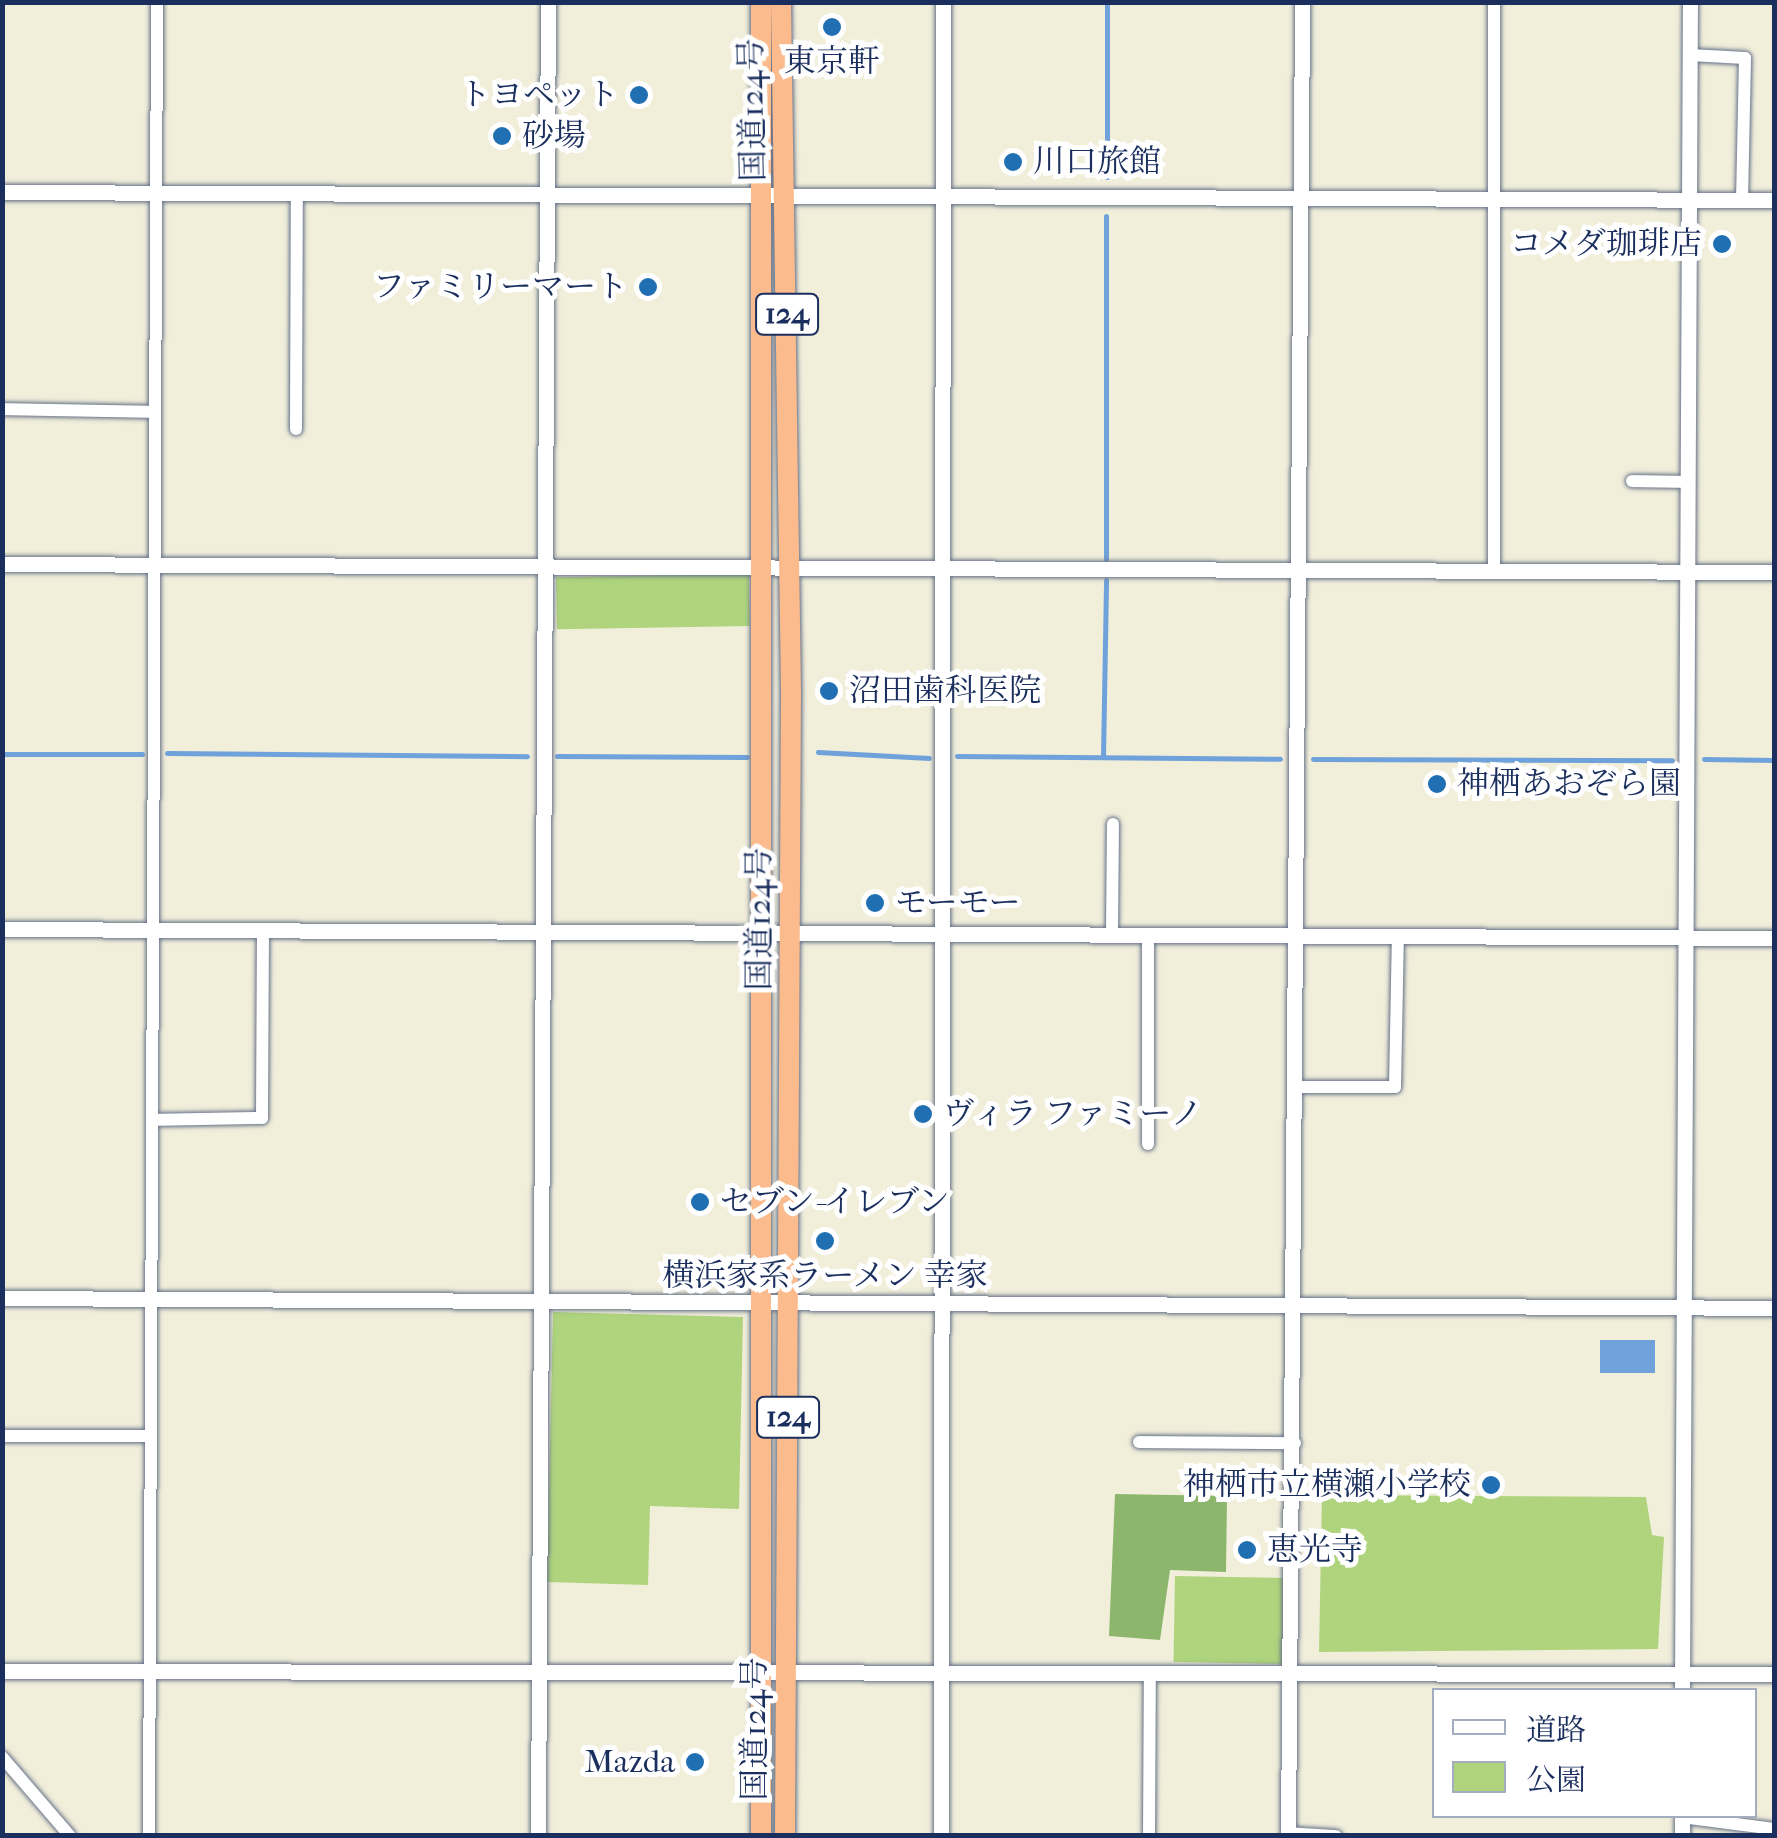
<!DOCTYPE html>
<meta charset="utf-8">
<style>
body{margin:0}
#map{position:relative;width:1777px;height:1838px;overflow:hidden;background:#f1eeda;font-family:"IM FELL French Canon","Noto Serif JP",serif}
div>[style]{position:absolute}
.green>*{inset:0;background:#afd47d;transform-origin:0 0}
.forest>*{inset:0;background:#8bb66c}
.water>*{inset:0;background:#6fa2da;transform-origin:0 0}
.stream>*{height:5px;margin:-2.5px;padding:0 2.5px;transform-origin:2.5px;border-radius:2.5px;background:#6fa2da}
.roads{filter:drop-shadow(0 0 2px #667289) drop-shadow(0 0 2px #667289)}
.minor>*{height:12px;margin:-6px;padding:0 6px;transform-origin:6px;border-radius:6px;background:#fff}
.tertiary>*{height:15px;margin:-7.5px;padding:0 7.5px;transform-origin:7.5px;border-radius:7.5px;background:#fff}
.trunk>*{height:20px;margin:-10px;padding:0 10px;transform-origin:10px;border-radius:10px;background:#fbbb8c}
.dots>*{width:28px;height:28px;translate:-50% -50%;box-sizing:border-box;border:5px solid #fff;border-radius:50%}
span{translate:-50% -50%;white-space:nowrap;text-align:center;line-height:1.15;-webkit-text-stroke:10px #fff;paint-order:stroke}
.shield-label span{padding:2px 8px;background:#fff;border:2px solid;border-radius:8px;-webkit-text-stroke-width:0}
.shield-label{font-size:30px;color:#1b2f5e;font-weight:700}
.poi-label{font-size:32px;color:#1b2f5e}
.right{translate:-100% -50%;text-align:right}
.left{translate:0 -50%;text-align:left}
.street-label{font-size:32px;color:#1b2f5e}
.frame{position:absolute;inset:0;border:5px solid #1b2f5e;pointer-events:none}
.legend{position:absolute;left:1432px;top:1688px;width:325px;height:130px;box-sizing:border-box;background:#fff;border:2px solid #a4acbf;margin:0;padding:12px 18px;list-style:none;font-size:30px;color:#1b2f5e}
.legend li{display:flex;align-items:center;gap:20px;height:50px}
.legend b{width:50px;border:2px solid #a4acbf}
</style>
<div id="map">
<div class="green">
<i style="left:749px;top:574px;width:52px;height:193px;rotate:89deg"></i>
<i style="clip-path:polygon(553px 1312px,743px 1317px,739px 1509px,650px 1506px,648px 1585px,547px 1582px)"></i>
<i style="clip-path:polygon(1322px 1495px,1646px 1497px,1652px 1535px,1664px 1537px,1658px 1649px,1319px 1652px)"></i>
<i style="left:1175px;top:1576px;width:111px;height:86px;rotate:1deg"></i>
</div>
<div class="forest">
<i style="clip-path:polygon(1115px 1494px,1227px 1496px,1226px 1572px,1170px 1570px,1160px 1640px,1109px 1636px)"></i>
</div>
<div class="water">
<i style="left:1600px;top:1340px;width:55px;height:33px"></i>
</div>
<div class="stream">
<i style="left:1107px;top:177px;width:175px;rotate:-90deg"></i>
<i style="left:1106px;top:559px;width:343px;rotate:-90deg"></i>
<i style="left:818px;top:752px;width:111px;rotate:3.1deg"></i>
<i style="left:167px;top:753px;width:360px;rotate:0.5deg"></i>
<i style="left:2px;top:754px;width:140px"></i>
<i style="left:557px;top:756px;width:190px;rotate:0.3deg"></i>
<i style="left:957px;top:756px;width:323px;rotate:0.5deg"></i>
<i style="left:1103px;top:757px;width:177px;rotate:-89deg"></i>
<i style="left:1313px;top:759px;width:359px;rotate:0.2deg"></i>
<i style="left:1704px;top:759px;width:70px;rotate:0.8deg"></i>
</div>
<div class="roads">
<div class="minor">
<i style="left:1690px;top:55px;width:55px;rotate:3.1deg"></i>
<i style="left:1745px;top:58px;width:142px;rotate:91.2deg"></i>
<i style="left:2px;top:409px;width:153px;rotate:1.1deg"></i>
<i style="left:296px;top:429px;width:235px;rotate:-89.8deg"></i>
<i style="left:1632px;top:481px;width:57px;rotate:1deg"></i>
<i style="left:1494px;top:570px;width:568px;rotate:-90deg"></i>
<i style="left:1112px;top:934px;width:110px;rotate:-89.5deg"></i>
<i style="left:1148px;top:935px;width:209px;rotate:90deg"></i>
<i style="left:1296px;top:1087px;width:99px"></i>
<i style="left:1395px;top:1087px;width:151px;rotate:-88.9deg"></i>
<i style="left:153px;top:1120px;width:109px;rotate:-1.1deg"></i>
<i style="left:262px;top:1118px;width:188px;rotate:-89.7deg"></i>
<i style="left:2px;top:1436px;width:149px"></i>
<i style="left:1139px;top:1442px;width:156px;rotate:0.4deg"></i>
<i style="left:2px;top:1757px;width:104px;rotate:49.3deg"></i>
<i style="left:1682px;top:1817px;width:93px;rotate:7.4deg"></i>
<i style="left:1288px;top:1833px;width:48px;rotate:3.6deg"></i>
<i style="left:149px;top:1836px;width:1834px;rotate:-89.75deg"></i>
<i style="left:1149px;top:1836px;width:164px;rotate:-89.7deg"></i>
</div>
<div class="tertiary">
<i style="left:2px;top:192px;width:1772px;rotate:0.26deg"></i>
<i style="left:2px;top:564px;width:1772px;rotate:0.26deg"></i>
<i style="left:2px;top:929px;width:1772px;rotate:0.29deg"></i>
<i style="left:2px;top:1298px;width:1772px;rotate:0.32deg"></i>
<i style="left:2px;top:1671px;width:1772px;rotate:0.1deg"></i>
<i style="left:1682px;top:1690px;width:1688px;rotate:-89.73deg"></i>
<i style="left:538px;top:1836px;width:1834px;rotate:-89.69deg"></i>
<i style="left:941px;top:1836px;width:1834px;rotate:-89.94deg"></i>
<i style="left:1288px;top:1836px;width:1834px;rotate:-89.56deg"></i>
<i style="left:1682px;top:1836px;width:20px;rotate:-90deg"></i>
</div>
<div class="trunk">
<i style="left:781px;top:2px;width:688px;rotate:89.17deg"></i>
<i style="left:791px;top:690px;width:1146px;rotate:90.3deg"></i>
<i style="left:761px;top:1836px;width:1834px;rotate:-90deg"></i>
</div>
</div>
<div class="dots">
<i style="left:832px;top:27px;background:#1f6fb2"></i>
<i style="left:639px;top:95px;background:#1f6fb2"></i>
<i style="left:502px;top:136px;background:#1f6fb2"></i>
<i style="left:1013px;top:162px;background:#1f6fb2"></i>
<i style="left:1722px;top:244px;background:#1f6fb2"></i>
<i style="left:648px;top:287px;background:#1f6fb2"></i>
<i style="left:829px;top:691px;background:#1f6fb2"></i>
<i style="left:1437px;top:784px;background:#1f6fb2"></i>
<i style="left:875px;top:903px;background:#1f6fb2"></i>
<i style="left:923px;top:1114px;background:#1f6fb2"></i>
<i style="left:700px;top:1202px;background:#1f6fb2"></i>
<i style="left:825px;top:1241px;background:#1f6fb2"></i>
<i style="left:1491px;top:1485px;background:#1f6fb2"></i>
<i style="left:1247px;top:1550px;background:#1f6fb2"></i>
<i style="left:695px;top:1762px;background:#1f6fb2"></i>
</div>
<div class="shield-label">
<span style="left:787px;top:314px">124</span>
<span style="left:788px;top:1417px">124</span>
</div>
<div class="poi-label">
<span style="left:832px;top:62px">東京軒</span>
<span class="right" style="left:619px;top:95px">トヨペット</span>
<span class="left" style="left:522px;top:136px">砂場</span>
<span class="left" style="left:1033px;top:162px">川口旅館</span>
<span class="right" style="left:1702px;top:244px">コメダ珈琲店</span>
<span class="right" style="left:628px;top:287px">ファミリーマート</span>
<span class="left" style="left:849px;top:691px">沼田歯科医院</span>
<span class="left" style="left:1457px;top:784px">神栖あおぞら園</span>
<span class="left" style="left:895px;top:903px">モーモー</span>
<span class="left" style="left:943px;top:1114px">ヴィラ ファミーノ</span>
<span class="left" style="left:720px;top:1202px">セブン-イレブン</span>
<span style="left:825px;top:1276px">横浜家系ラーメン 幸家</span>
<span class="right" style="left:1471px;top:1485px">神栖市立横瀬小学校</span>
<span class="left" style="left:1267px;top:1550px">恵光寺</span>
<span class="right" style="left:675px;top:1762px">Mazda</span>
</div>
<div class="street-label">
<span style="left:753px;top:110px;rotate:-91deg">国道124号</span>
<span style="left:760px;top:919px;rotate:-90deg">国道124号</span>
<span style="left:755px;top:1729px;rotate:-90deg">国道124号</span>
</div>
<div class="frame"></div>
<ul class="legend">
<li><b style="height:12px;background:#fff"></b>道路</li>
<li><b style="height:28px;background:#afd47d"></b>公園</li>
</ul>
</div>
